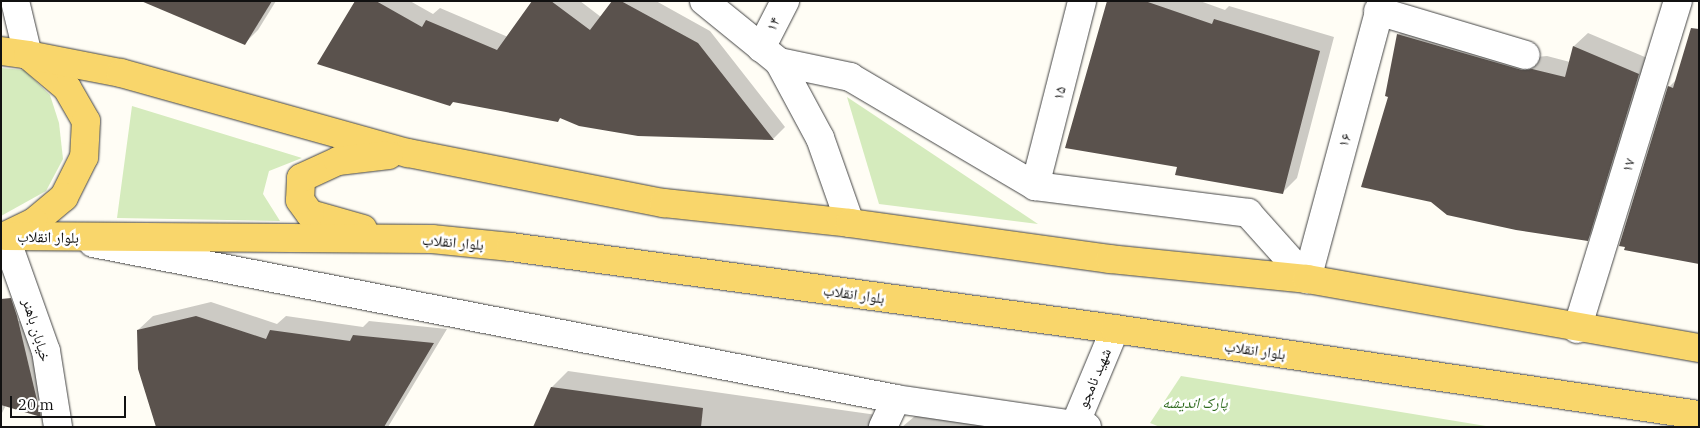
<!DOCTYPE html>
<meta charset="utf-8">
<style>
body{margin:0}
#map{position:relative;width:1700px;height:428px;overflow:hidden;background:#fffdf5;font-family:"IBM Plex Serif","Noto Naskh Arabic",serif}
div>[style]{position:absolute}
.green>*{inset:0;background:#d5ebbd}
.shadow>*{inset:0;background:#0003}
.building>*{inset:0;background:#5a524d}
.roads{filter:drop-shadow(0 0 1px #444) drop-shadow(0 0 1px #444)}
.minor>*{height:28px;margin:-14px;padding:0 14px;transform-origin:14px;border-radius:14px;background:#fff}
.tertiary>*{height:28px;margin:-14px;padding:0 14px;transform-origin:14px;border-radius:14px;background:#fff}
.primary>*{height:28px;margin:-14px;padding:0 14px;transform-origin:14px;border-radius:14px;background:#f9d66b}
span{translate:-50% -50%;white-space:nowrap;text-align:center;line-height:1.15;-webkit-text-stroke:5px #fff;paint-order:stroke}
.street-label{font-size:15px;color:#111}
.park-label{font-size:15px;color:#2f6b1f;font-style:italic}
.frame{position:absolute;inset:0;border:2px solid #111;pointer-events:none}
.scale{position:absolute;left:10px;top:396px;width:116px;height:22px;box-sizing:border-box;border:2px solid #111;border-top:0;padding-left:6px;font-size:15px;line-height:18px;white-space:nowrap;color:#111;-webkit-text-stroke:4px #fff;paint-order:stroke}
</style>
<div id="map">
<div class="green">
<i style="clip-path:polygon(1px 68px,24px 70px,50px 95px,59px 123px,63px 159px,46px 191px,1px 216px)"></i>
<i style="clip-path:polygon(847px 97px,1038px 224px,879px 204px)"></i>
<i style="clip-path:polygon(132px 106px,302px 158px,269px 171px,263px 194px,280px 221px,117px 218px)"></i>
<i style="clip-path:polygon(1181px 376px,1492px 427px,1160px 427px,1150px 423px)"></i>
</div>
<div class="shadow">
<i style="clip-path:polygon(183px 1px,276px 1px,258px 30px,245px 43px)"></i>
<i style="clip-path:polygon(356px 1px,410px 1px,433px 14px,440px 8px,508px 37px,533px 1px,580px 1px,601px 17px,614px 1px,656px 1px,710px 31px,785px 127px,773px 139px,638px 135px,561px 117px,557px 121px)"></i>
<i style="clip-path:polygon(1108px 1px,1200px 1px,1225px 10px,1229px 6px,1334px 37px,1297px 178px,1283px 192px,1179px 166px)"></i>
<i style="clip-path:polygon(1412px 21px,1536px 57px,1547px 56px,1570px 62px,1574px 46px,1588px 33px,1652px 60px,1601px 225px,1587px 239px,1390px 96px,1398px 35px)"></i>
<i style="clip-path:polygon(1676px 80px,1699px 263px,1669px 87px)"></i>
<i style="clip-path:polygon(211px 302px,277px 324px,286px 316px,363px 327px,369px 321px,447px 329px,388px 427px,157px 427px,138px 330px,153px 316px)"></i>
<i style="clip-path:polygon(1px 320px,35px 322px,53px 403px,40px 416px,6px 405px,1px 415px)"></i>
<i style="clip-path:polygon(568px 371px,884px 416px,897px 427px,534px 427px,552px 387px)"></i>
<i style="clip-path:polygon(927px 406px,1072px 427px,902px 427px)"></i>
</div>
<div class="building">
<i style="clip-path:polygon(141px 1px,272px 1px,245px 45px)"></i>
<i style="clip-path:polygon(355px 1px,376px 1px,422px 27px,426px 20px,497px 50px,532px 1px,551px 1px,590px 30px,612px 1px,621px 1px,698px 43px,774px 140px,638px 136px,579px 126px,560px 118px,558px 122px,453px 102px,450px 106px,317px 64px)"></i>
<i style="clip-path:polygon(1107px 1px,1145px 1px,1212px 24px,1214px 19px,1320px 51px,1283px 194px,1175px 175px,1177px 167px,1065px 148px)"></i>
<i style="clip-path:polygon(1691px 28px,1699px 29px,1699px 264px,1624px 250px,1625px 247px,1619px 246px,1668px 86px,1673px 88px)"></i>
<i style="clip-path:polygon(1397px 34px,1522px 70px,1532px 69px,1565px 77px,1573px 46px,1639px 74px,1588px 241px,1516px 230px,1447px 215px,1431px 202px,1361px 187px,1388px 97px,1385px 96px)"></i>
<i style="clip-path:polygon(11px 298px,17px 316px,41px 417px,1px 405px,1px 299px)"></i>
<i style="clip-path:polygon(196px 316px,266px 339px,270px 330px,350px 341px,353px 335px,434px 343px,384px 427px,156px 427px,138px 369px,137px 330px)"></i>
<i style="clip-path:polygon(551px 387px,703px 408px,701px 427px,533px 427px)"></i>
</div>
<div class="roads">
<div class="minor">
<i style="left:15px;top:1px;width:56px;rotate:76.5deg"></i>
<i style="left:1378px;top:11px;width:154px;rotate:16.6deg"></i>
<i style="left:761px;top:48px;width:53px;rotate:-62.9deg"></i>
<i style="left:1035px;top:186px;width:191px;rotate:-75.7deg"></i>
<i style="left:93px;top:243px;width:818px;rotate:10.99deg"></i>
<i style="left:896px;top:399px;width:193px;rotate:8.3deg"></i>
<i style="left:1307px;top:279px;width:288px;rotate:-74.9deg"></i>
<i style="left:1577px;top:329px;width:343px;rotate:-72.9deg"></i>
<i style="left:883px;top:427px;width:31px;rotate:-65deg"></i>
<i style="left:1074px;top:427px;width:106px;rotate:-67.3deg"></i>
</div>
<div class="tertiary">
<i style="left:704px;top:1px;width:97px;rotate:39.1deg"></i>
<i style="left:850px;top:223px;width:90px;rotate:-109.4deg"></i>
<i style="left:820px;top:138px;width:86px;rotate:-118.3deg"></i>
<i style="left:779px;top:62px;width:73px;rotate:11.9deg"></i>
<i style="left:850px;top:77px;width:215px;rotate:30.5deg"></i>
<i style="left:1035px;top:186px;width:215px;rotate:7.2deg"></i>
<i style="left:1248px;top:213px;width:89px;rotate:48.2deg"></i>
<i style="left:5px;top:236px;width:122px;rotate:70.4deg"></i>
<i style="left:46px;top:351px;width:77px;rotate:81deg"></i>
</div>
<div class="primary">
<i style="left:1px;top:51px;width:27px;rotate:8deg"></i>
<i style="left:28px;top:55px;width:51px;rotate:40.2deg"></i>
<i style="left:67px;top:88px;width:38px;rotate:60deg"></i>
<i style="left:86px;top:121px;width:36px;rotate:93deg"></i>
<i style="left:84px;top:157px;width:45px;rotate:116.6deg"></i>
<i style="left:64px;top:197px;width:39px;rotate:140deg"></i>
<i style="left:34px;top:222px;width:30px;rotate:154deg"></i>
<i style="left:28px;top:55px;width:95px;rotate:11deg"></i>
<i style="left:121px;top:73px;width:298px;rotate:15.6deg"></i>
<i style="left:408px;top:153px;width:261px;rotate:11.1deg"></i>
<i style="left:664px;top:203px;width:187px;rotate:6.1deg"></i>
<i style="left:850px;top:223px;width:262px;rotate:7.9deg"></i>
<i style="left:1110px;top:259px;width:198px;rotate:5.8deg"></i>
<i style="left:1307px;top:279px;width:398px;rotate:10deg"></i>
<i style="left:363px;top:229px;width:55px;rotate:-164.2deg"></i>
<i style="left:310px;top:214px;width:17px;rotate:-126deg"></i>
<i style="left:300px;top:200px;width:22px;rotate:-87deg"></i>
<i style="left:301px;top:178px;width:41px;rotate:-24.7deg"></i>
<i style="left:338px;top:161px;width:51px;rotate:-6.7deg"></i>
<i style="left:5px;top:236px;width:427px;rotate:0.4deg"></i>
<i style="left:432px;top:239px;width:79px;rotate:5.8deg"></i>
<i style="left:511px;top:247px;width:610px;rotate:7.73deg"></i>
<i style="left:1115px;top:329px;width:590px;rotate:8.38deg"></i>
</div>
</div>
<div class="street-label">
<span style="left:773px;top:24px;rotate:-63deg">۱۴</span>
<span style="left:1059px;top:93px;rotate:-76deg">۱۵</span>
<span style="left:1344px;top:140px;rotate:-75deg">۱۶</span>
<span style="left:1628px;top:165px;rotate:-73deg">۱۷</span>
<span style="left:48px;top:237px;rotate:1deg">بلوار انقلاب</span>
<span style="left:453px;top:242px;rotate:5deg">بلوار انقلاب</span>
<span style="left:854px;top:294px;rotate:8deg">بلوار انقلاب</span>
<span style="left:37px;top:330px;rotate:73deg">خیابان باهنر</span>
<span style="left:1255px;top:350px;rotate:8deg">بلوار انقلاب</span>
<span style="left:1094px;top:378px;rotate:-67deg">شهید نامجو</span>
</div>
<div class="park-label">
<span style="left:1195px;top:403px">پارک اندیشه</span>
</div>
<div class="frame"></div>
<div class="scale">20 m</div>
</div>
